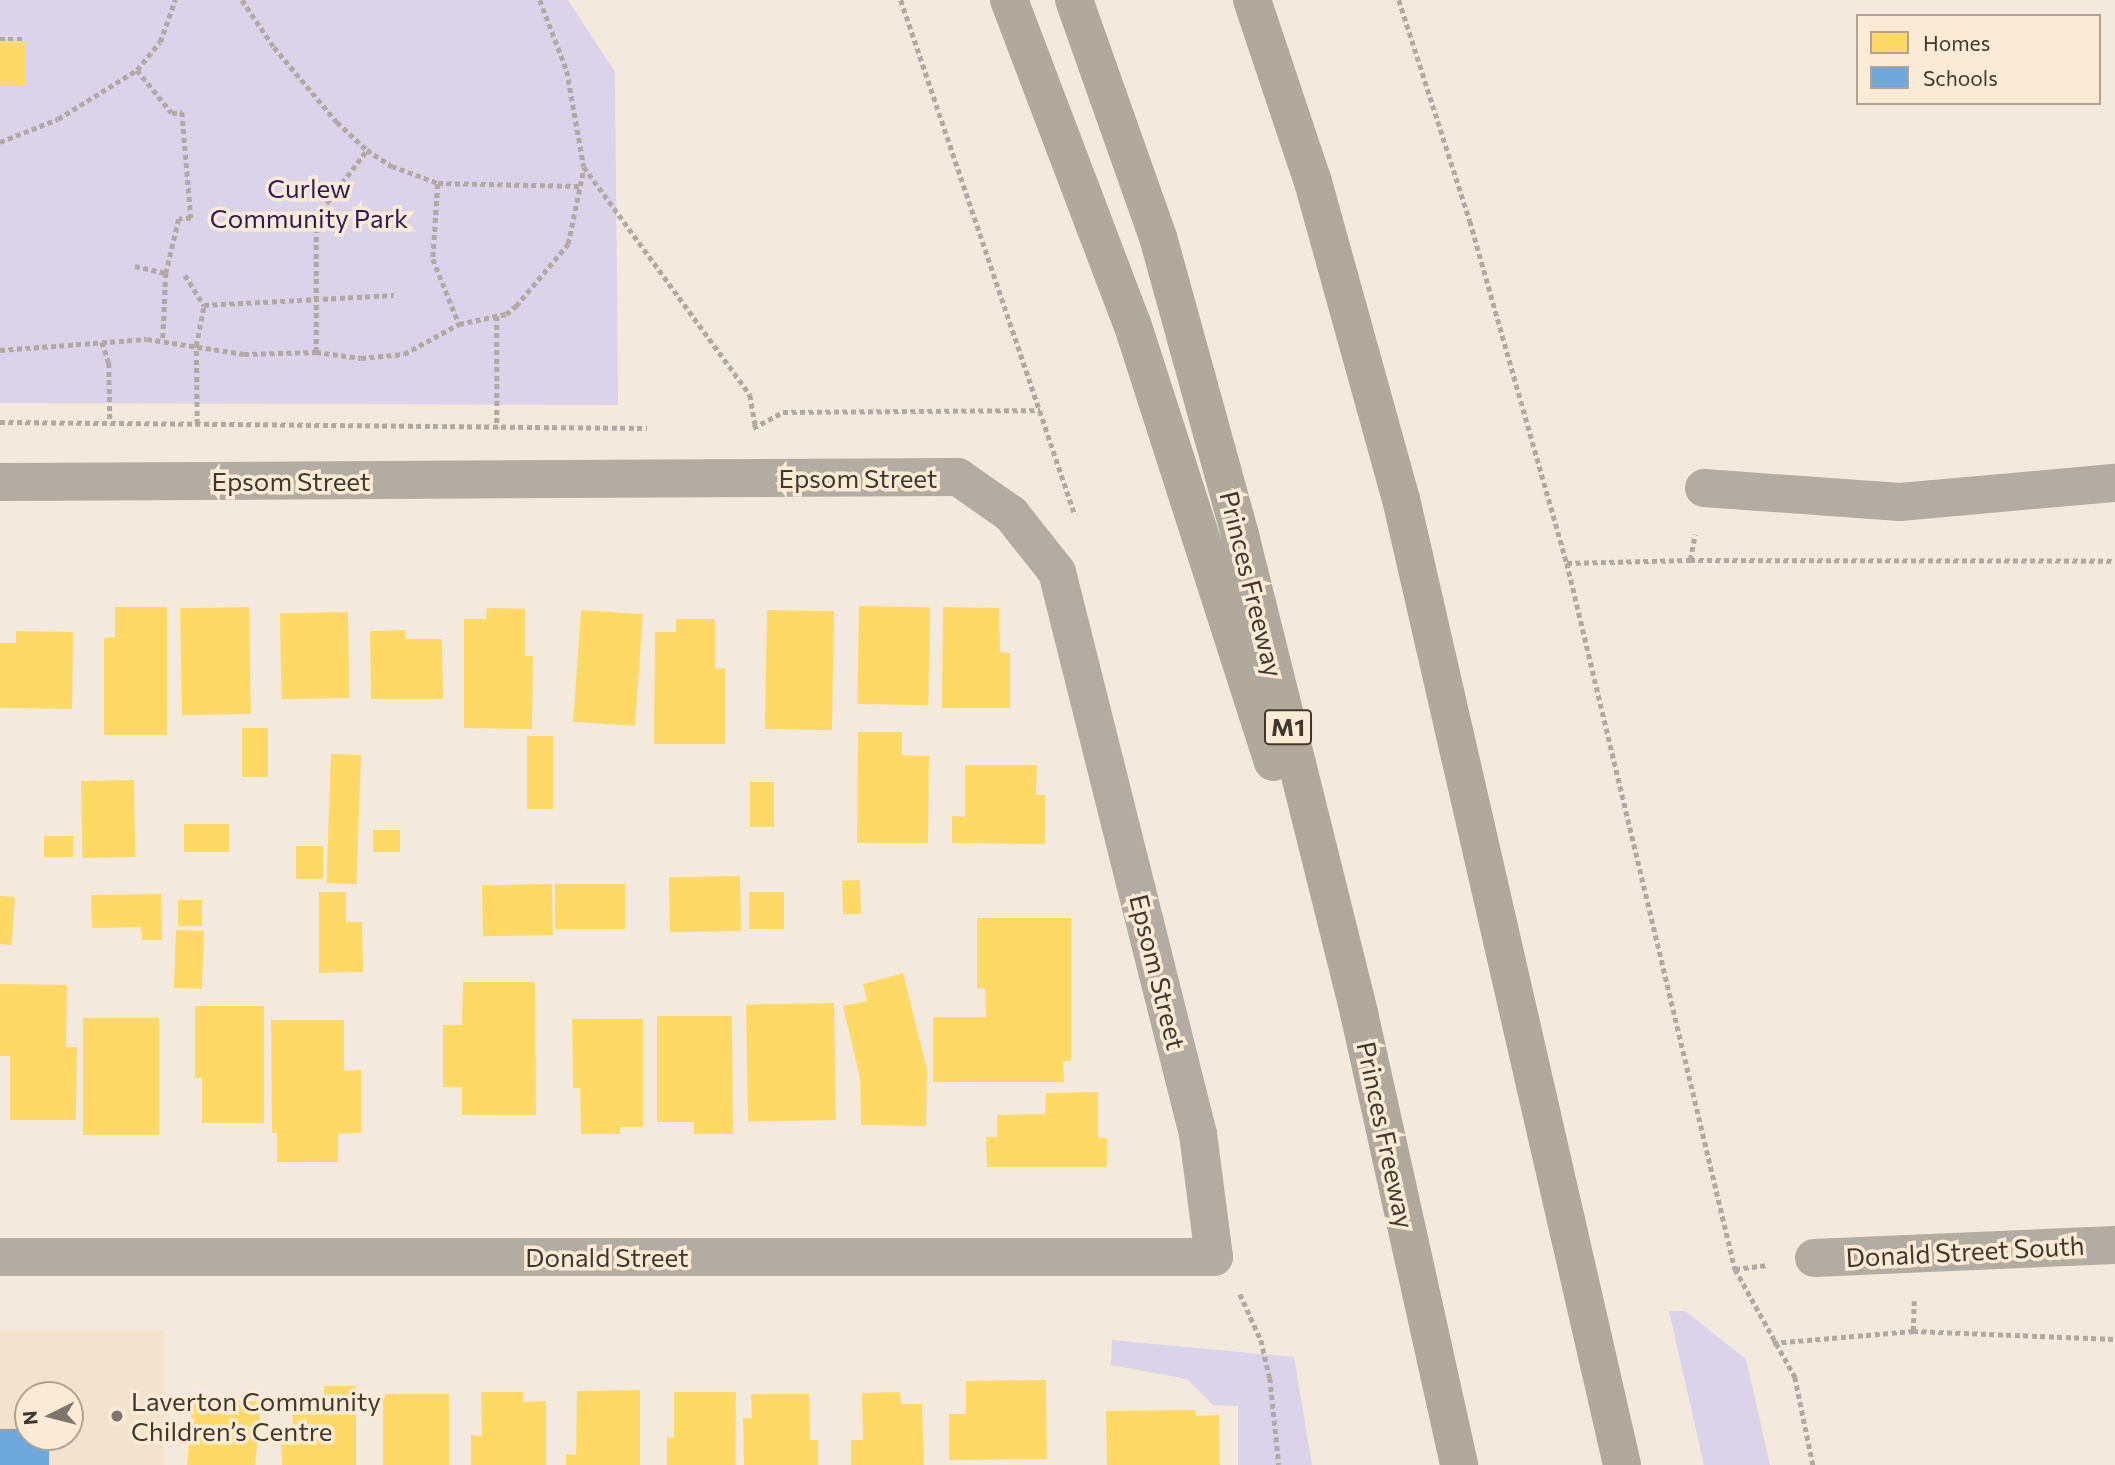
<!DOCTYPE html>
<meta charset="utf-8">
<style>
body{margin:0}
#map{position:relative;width:2115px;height:1465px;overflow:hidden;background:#f3eadd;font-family:Commissioner,sans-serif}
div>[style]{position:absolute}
.built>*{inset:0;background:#f3e3cd}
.green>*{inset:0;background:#dbd3ea}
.homes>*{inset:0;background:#ffd966;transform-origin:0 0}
.schools>*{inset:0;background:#6fa8dc}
.path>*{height:4.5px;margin-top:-2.25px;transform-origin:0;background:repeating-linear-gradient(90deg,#b1aaa2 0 5px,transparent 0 8.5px)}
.minor>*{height:38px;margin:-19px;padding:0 19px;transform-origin:19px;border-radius:19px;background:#b3aca2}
.highway>*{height:38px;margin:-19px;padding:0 19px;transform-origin:19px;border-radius:19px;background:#b1a99c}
.dots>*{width:19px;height:19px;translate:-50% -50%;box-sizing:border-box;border:4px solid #fcebd4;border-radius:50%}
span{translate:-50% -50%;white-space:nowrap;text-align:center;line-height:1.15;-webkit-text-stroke:7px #fcebd4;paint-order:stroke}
.shield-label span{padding:2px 5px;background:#fcebd4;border:2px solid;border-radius:5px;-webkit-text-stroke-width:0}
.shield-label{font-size:24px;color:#3f382f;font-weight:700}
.park-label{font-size:26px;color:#2e185e}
.street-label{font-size:26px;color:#3f382f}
.poi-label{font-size:26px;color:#3f382f}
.left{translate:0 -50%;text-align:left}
.legend{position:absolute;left:1856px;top:14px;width:245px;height:91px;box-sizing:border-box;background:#fcebd4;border:2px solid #b0a392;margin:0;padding:9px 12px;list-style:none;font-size:21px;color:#3f382f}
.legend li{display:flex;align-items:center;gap:14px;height:35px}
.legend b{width:35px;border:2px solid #b0a392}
.north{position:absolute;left:14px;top:1381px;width:70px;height:70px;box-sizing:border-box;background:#fcebd4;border:2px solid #b0a392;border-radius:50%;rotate:264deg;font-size:19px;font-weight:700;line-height:28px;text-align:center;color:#3f382f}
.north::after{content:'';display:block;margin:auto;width:24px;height:32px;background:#7e766c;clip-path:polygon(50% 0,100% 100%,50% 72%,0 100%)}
</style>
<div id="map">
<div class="built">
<i style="clip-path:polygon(evenodd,0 1331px,164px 1331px,164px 1465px,0 1465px,0 1331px,28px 1395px,70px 1395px,70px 1437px,28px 1437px,28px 1395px)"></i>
</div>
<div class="green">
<i style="clip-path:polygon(0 0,568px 0,615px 72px,618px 405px,0 403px)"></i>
<i style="clip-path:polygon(1669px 1311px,1685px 1311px,1746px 1359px,1770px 1465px,1704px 1465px)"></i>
<i style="clip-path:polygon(1112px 1340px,1294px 1357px,1312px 1465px,1238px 1465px,1238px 1406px,1213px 1405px,1187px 1379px,1111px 1365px)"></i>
</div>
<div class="homes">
<i style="left:0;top:42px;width:26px;height:44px"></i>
<i style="left:859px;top:606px;width:71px;height:98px;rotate:1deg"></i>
<i style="clip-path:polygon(115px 607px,167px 607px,167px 735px,104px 735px,104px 638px,115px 637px)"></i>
<i style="left:249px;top:607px;width:107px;height:69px;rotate:89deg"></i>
<i style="clip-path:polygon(943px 607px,999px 608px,1000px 652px,1010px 653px,1010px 708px,942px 708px)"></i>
<i style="clip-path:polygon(487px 608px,525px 609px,525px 656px,533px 656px,532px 729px,464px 728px,464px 619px,486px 619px)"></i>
<i style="left:581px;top:610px;width:62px;height:112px;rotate:4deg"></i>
<i style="left:767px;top:610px;width:67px;height:119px;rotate:1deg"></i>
<i style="left:348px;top:612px;width:86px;height:68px;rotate:89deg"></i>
<i style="clip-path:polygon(676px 619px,715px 619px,715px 669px,725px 668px,725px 744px,654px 744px,655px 632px,676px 632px)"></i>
<i style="clip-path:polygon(405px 630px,406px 639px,442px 639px,443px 699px,371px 699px,370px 631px)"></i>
<i style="clip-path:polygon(16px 631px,73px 632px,72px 709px,0 708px,0 643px,16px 643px)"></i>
<i style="left:242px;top:728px;width:26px;height:49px"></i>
<i style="clip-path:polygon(858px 732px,902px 732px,902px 755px,929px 756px,928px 843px,857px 843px)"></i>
<i style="left:527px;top:736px;width:26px;height:73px"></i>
<i style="left:331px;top:754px;width:30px;height:129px;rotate:2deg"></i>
<i style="clip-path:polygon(965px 765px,1037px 765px,1036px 795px,1045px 795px,1045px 844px,952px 843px,952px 816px,965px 817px)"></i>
<i style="left:134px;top:780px;width:77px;height:53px;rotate:89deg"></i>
<i style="left:750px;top:782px;width:24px;height:45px"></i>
<i style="left:184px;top:824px;width:45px;height:28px"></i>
<i style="left:373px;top:830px;width:27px;height:22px"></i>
<i style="left:73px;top:836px;width:21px;height:29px;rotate:90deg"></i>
<i style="left:296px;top:846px;width:27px;height:33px"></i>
<i style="left:740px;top:876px;width:55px;height:71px;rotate:89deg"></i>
<i style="left:860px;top:880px;width:34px;height:18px;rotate:88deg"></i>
<i style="left:552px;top:884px;width:51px;height:70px;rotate:89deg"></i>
<i style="left:625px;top:884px;width:45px;height:70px;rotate:90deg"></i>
<i style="clip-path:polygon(319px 892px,346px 892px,346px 922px,362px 922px,363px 972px,319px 973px)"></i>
<i style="left:749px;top:892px;width:35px;height:37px"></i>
<i style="clip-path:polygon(161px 894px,162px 940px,142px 940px,141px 927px,92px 928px,91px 895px)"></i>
<i style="left:0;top:896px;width:15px;height:48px;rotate:4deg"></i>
<i style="left:178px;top:900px;width:24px;height:26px"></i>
<i style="clip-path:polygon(977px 918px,1071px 918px,1071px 1061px,1063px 1061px,1064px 1082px,933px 1082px,933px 1017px,986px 1017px,985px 989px,977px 988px)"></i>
<i style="left:176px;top:930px;width:28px;height:58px;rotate:2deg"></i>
<i style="clip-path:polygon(903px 973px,927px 1069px,926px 1126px,861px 1125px,860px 1078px,843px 1006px,867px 1001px,863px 984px)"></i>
<i style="clip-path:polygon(463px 982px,535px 982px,536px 1115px,462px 1115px,462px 1087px,443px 1087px,443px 1025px,462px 1025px)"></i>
<i style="clip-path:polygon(0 984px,67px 985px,66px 1047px,77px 1047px,76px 1120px,10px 1120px,10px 1056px,0 1056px)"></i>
<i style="left:834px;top:1003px;width:117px;height:88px;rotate:89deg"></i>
<i style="clip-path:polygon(195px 1006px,264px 1006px,264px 1123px,202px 1123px,202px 1078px,195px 1078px)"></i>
<i style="clip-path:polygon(657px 1016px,732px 1016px,733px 1134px,694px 1134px,694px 1122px,657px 1122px)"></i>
<i style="left:83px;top:1018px;width:76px;height:117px"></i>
<i style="clip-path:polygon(572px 1019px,643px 1019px,643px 1127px,620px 1127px,620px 1134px,581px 1134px,580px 1088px,573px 1088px)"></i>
<i style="clip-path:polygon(271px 1020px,344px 1020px,344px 1071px,361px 1070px,361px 1133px,338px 1134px,338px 1162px,277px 1162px,277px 1133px,272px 1133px)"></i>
<i style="clip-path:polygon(1098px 1092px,1098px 1138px,1107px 1138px,1107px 1167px,987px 1167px,986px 1137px,997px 1137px,997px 1115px,1045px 1114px,1046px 1093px)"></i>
<i style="clip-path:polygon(1046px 1380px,1047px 1459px,949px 1460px,949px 1414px,966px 1414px,966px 1381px)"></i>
<i style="clip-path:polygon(324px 1386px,356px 1386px,356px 1465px,282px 1465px,281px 1437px,293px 1436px,292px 1403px,324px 1403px)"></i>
<i style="clip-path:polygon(640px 1390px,640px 1465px,566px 1465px,566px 1454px,576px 1455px,577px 1391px)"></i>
<i style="clip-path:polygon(481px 1392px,523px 1392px,523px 1402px,546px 1401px,546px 1465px,471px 1465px,471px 1435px,482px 1436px)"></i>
<i style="clip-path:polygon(674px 1392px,736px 1392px,735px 1465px,667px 1465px,667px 1437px,674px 1438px)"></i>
<i style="clip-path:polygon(900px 1392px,901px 1404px,922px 1404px,924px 1465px,851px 1465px,851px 1440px,863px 1440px,862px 1393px)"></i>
<i style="left:383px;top:1394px;width:66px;height:71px"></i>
<i style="clip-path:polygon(751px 1394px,809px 1394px,810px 1440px,818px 1440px,818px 1465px,744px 1465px,743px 1418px,752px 1418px)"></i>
<i style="left:193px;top:1396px;width:68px;height:69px;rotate:5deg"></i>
<i style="clip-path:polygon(1195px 1410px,1196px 1416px,1219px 1415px,1220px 1465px,1107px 1465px,1106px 1411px)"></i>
</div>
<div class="schools">
<i style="clip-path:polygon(0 1429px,28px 1429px,28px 1437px,49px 1437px,49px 1465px,0 1465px)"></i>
</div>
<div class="path">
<i style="left:242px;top:0;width:57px;rotate:55.8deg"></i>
<i style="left:274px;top:47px;width:98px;rotate:50deg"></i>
<i style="left:337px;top:122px;width:41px;rotate:43deg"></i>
<i style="left:367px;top:150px;width:30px;rotate:33deg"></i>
<i style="left:392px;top:166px;width:49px;rotate:20.3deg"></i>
<i style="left:438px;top:183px;width:142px;rotate:1.2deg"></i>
<i style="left:580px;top:186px;width:19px;rotate:-78deg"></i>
<i style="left:540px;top:0;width:76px;rotate:69.2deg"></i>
<i style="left:567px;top:71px;width:97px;rotate:80deg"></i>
<i style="left:584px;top:167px;width:282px;rotate:53.9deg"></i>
<i style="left:750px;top:395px;width:34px;rotate:80deg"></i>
<i style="left:901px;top:0;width:544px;rotate:71.33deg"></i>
<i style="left:1399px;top:0;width:232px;rotate:72.2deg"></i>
<i style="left:1470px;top:221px;width:355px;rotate:74.2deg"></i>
<i style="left:1567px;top:563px;width:726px;rotate:76.61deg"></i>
<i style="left:1735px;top:1269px;width:33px;rotate:-7deg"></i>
<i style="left:0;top:39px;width:23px"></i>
<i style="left:137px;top:70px;width:55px;rotate:50.9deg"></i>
<i style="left:172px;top:113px;width:10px;rotate:-6deg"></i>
<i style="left:182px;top:112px;width:106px;rotate:85.1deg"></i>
<i style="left:191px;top:218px;width:12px;rotate:175deg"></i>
<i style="left:179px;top:219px;width:56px;rotate:103.5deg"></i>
<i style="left:166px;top:273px;width:66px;rotate:92.6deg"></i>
<i style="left:0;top:142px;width:62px;rotate:-21.6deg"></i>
<i style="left:58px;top:119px;width:93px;rotate:-31.8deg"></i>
<i style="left:137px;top:70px;width:36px;rotate:-51deg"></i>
<i style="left:160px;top:42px;width:45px;rotate:-70.3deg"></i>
<i style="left:438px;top:184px;width:75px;rotate:93.8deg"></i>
<i style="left:433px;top:259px;width:70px;rotate:68.2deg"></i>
<i style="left:135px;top:266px;width:32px;rotate:13deg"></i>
<i style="left:185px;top:275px;width:36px;rotate:58deg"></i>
<i style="left:497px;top:316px;width:112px;rotate:90deg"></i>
<i style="left:102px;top:342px;width:22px;rotate:72deg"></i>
<i style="left:109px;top:363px;width:60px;rotate:89deg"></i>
<i style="left:0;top:350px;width:147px;rotate:-4.3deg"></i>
<i style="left:147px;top:339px;width:98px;rotate:8.8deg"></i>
<i style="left:244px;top:354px;width:72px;rotate:-1.6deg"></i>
<i style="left:316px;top:352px;width:45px;rotate:7.6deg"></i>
<i style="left:361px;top:358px;width:43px;rotate:-5.3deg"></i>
<i style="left:404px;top:354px;width:63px;rotate:-28.6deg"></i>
<i style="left:459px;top:324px;width:48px;rotate:-12deg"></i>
<i style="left:506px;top:314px;width:13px;rotate:-39deg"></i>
<i style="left:516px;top:306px;width:81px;rotate:-50deg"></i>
<i style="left:568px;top:244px;width:59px;rotate:-78.3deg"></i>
<i style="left:316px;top:352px;width:135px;rotate:-90deg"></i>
<i style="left:316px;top:217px;width:84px;rotate:-52.7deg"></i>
<i style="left:0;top:422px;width:647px;rotate:0.53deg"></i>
<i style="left:197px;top:424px;width:78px;rotate:-90.7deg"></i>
<i style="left:196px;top:346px;width:42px;rotate:-79deg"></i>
<i style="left:204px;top:305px;width:190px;rotate:-3deg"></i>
<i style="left:753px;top:428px;width:34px;rotate:-28deg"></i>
<i style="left:783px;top:412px;width:257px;rotate:-0.4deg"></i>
<i style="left:1690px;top:560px;width:425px;rotate:0.1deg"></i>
<i style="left:1567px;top:563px;width:123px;rotate:-1.4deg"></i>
<i style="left:1690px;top:560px;width:26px;rotate:-79deg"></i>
<i style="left:1735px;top:1269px;width:124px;rotate:60.9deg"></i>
<i style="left:1795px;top:1377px;width:90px;rotate:78.4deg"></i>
<i style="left:1240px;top:1294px;width:51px;rotate:65.5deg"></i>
<i style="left:1261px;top:1340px;width:39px;rotate:77deg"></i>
<i style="left:1270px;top:1378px;width:87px;rotate:84.1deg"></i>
<i style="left:1913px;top:1331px;width:202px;rotate:2.3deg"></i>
<i style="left:1773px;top:1343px;width:141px;rotate:-4.9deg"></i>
<i style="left:1913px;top:1331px;width:30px;rotate:-88deg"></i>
</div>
<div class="minor">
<i style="left:0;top:482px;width:958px;rotate:-0.3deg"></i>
<i style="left:958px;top:477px;width:65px;rotate:34.9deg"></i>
<i style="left:1011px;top:514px;width:74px;rotate:51.6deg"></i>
<i style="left:1057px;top:572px;width:579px;rotate:75.92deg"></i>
<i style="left:1198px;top:1134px;width:124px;rotate:82.6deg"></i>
<i style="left:1214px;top:1257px;width:1214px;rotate:180deg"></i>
<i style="left:1704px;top:488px;width:196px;rotate:4.1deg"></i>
<i style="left:1900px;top:502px;width:216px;rotate:-5.1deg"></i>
<i style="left:1814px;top:1258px;width:301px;rotate:-2.5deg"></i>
</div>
<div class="highway">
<i style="left:1009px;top:0;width:346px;rotate:69.2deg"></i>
<i style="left:1132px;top:323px;width:461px;rotate:72.2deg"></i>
<i style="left:1074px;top:0;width:251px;rotate:70.5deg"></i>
<i style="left:1158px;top:237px;width:309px;rotate:74.6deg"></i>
<i style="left:1240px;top:535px;width:493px;rotate:76deg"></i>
<i style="left:1359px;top:1013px;width:463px;rotate:77.5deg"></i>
<i style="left:1252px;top:0;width:192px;rotate:71.5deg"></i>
<i style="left:1313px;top:182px;width:329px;rotate:74.5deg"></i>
<i style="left:1401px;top:499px;width:991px;rotate:77.11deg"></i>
</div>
<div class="dots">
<i style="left:117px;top:1416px;background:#7e766c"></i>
</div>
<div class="shield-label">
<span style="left:1288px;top:727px">M1</span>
</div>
<div class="park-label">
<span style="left:309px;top:203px">Curlew<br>Community Park</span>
</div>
<div class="street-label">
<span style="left:858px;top:478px">Epsom Street</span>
<span style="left:291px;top:481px">Epsom Street</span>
<span style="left:1252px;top:584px;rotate:76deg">Princes Freeway</span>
<span style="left:1158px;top:972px;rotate:76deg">Epsom Street</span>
<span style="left:1386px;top:1135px;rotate:78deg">Princes Freeway</span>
<span style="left:1965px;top:1251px;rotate:-3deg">Donald Street South</span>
<span style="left:607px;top:1257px">Donald Street</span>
</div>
<div class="poi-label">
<span class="left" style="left:131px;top:1416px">Laverton Community<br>Children’s Centre</span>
</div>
<ul class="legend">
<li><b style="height:19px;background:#ffd966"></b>Homes</li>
<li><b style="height:19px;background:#6fa8dc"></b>Schools</li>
</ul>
<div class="north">N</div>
</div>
